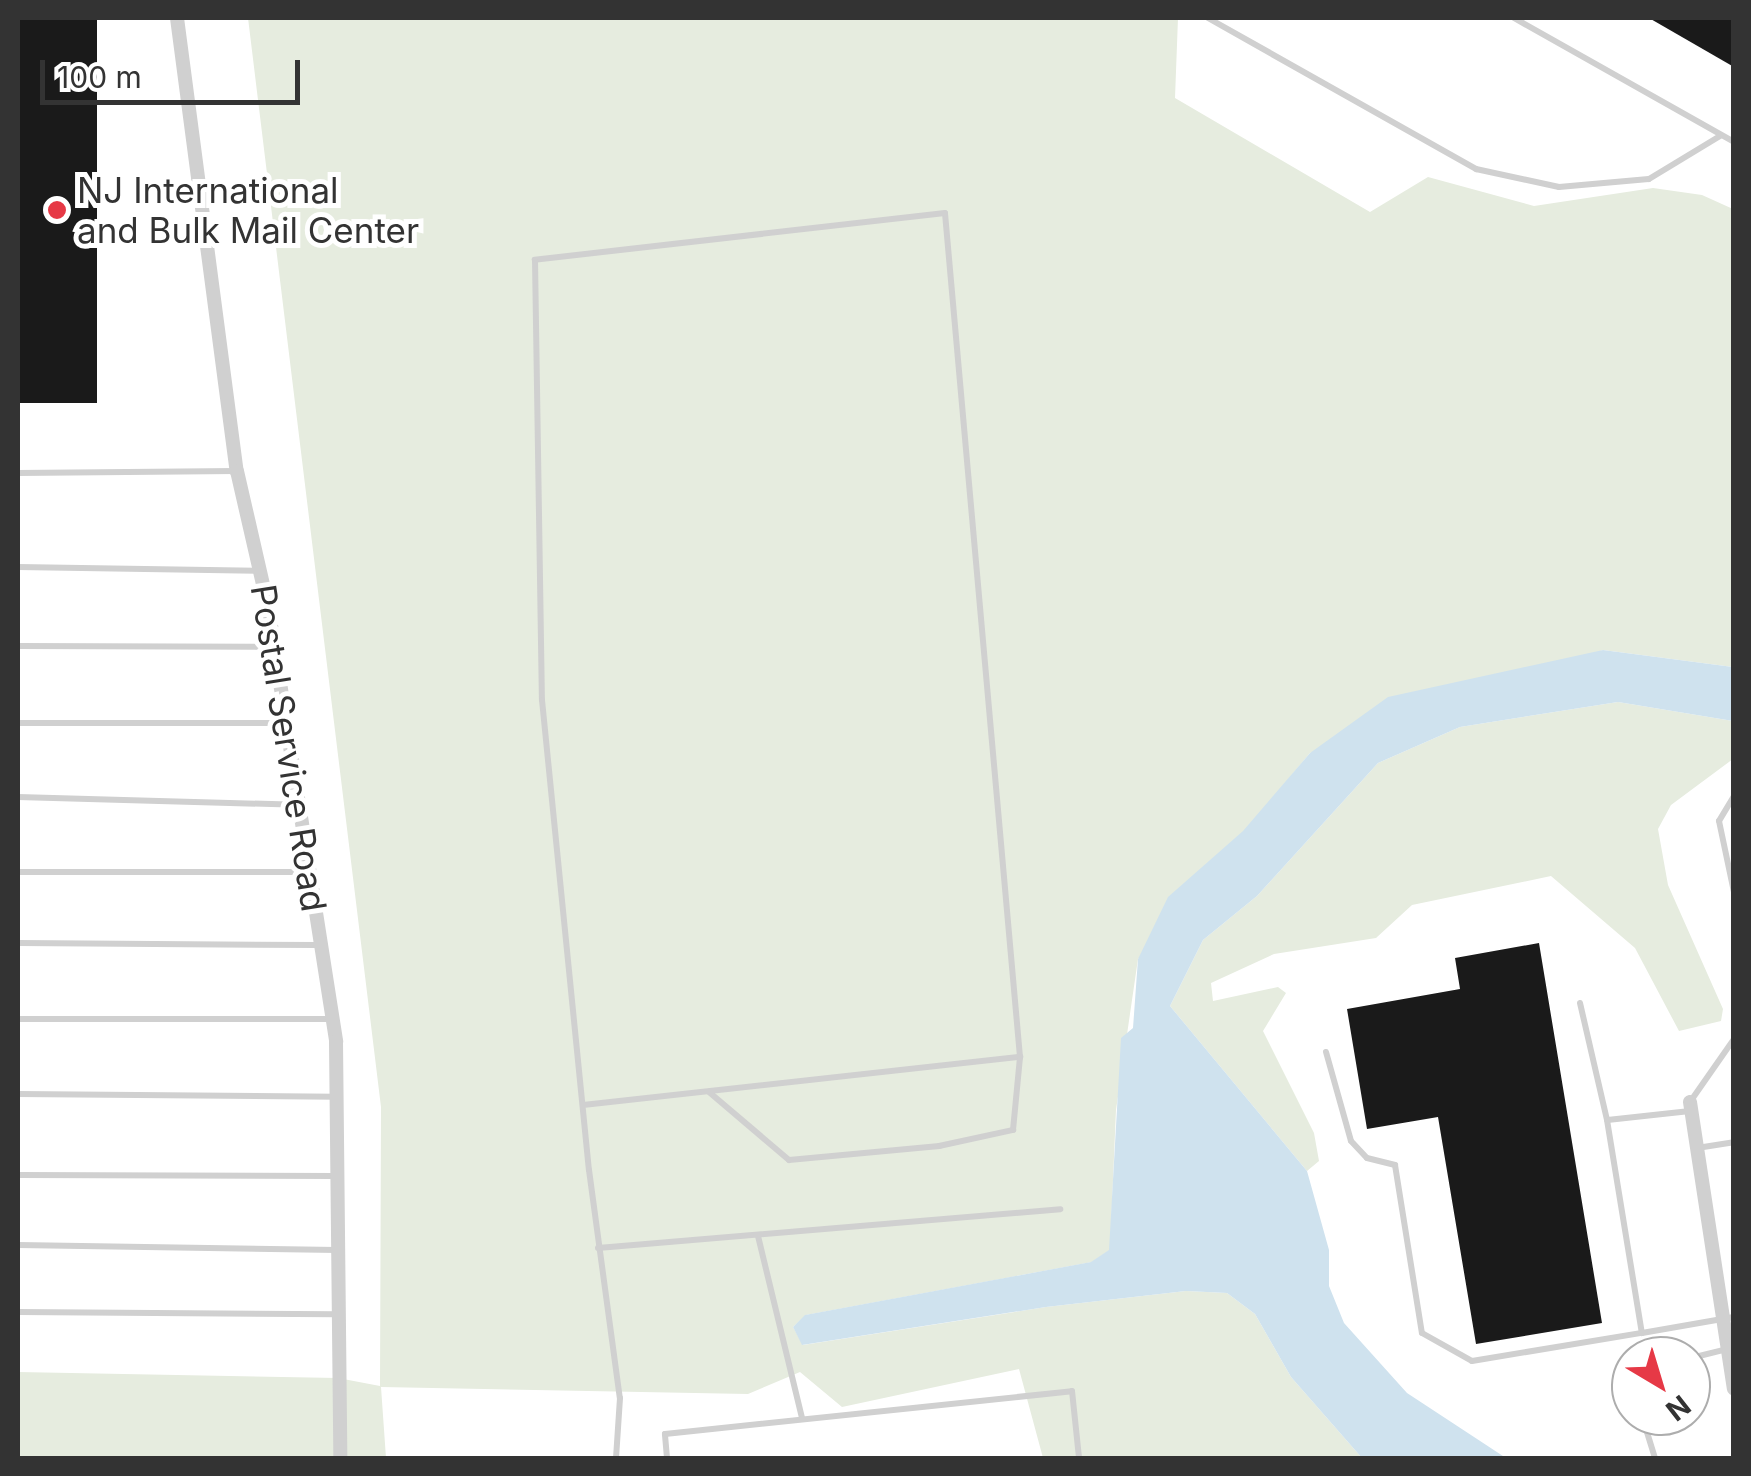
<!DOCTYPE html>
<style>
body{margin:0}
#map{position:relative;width:1751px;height:1476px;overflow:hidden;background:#fff;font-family:Inter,sans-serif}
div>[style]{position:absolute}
.green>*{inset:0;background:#e6ecdf}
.water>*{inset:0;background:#cfe2ee}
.building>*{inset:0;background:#1a1a1a;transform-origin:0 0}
.service>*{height:6px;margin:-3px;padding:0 3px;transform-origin:3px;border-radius:3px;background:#d0d0d0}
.minor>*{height:14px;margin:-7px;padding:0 7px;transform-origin:7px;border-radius:7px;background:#d0d0d0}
.dots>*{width:28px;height:28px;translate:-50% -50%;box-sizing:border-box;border:5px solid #fff;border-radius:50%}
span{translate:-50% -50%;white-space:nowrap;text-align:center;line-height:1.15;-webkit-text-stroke:10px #fff;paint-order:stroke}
.poi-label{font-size:35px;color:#333}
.left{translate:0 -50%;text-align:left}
.street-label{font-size:35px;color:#333}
.frame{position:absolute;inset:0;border:20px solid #333;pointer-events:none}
.north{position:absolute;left:1611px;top:1336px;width:100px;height:100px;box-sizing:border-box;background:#fff;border:2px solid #adadad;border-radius:50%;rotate:142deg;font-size:28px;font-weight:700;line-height:40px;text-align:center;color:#333}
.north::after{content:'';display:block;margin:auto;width:35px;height:45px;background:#e63946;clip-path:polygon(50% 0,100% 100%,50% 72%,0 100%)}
.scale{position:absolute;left:40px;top:60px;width:260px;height:45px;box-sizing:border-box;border:5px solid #333;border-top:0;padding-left:12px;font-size:30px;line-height:35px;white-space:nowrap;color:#333;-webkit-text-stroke:8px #fff;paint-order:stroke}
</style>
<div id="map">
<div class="green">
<i style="clip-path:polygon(248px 18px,1178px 18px,1175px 98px,1370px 212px,1428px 177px,1534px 206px,1653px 188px,1702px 195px,1733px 209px,1733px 667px,1603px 650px,1310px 753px,1138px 959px,1116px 1110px,1110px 1250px,1092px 1262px,806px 1315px,793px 1327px,803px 1345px,1046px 1307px,1186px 1291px,1227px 1293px,1255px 1314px,1291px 1377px,1362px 1458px,1043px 1458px,1019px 1369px,842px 1407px,800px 1372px,748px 1394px,381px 1387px,386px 1458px,18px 1458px,18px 1372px,338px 1378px,380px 1386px,381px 1107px)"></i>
<i style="clip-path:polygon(1618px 702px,1733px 721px,1733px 759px,1671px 805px,1658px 829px,1668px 885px,1723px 1009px,1721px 1021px,1679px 1031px,1635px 948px,1551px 876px,1412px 905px,1376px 938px,1274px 954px,1211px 983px,1213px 1001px,1278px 987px,1286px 993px,1263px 1031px,1314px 1133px,1319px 1161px,1307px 1171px,1170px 1006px,1203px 940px,1257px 896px,1378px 763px,1460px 727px)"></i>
</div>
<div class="water">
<i style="clip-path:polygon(1603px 650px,1733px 667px,1733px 721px,1618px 702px,1460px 727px,1378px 763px,1257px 896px,1203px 940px,1170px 1006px,1307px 1171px,1329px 1250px,1329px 1286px,1344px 1323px,1407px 1393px,1506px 1458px,1362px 1458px,1291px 1377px,1255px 1314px,1227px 1293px,1186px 1291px,1046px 1307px,802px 1345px,793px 1327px,805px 1315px,1091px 1262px,1109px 1250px,1121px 1038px,1133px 1028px,1138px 959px,1168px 897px,1243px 831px,1310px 753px,1388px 697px)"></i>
</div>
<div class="building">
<i style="left:18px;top:18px;width:79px;height:385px"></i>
<i style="clip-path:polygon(1649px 18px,1734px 18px,1734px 67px)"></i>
<i style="clip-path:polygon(1539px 943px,1602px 1323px,1476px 1344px,1438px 1117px,1367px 1129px,1347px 1009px,1460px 989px,1455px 958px)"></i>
</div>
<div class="service">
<i style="left:1208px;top:18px;width:308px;rotate:29.4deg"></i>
<i style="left:1476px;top:169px;width:85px;rotate:12.2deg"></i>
<i style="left:1559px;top:187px;width:90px;rotate:-5.1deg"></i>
<i style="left:1649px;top:179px;width:83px;rotate:-31.2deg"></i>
<i style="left:1514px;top:18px;width:253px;rotate:29.4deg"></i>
<i style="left:18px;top:473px;width:218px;rotate:-0.5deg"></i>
<i style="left:18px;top:567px;width:242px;rotate:0.9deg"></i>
<i style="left:18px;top:646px;width:255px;rotate:0.2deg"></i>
<i style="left:18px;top:723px;width:267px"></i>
<i style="left:1734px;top:796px;width:29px;rotate:121deg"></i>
<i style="left:1719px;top:821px;width:73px;rotate:78.1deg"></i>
<i style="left:18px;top:797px;width:280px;rotate:1.6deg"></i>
<i style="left:18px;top:872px;width:290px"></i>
<i style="left:18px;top:943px;width:301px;rotate:0.4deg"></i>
<i style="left:1580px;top:1003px;width:120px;rotate:77deg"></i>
<i style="left:18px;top:1019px;width:313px"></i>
<i style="left:1326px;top:1052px;width:92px;rotate:74.3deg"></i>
<i style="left:1351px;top:1141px;width:23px;rotate:47deg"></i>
<i style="left:1367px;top:1158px;width:29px;rotate:14deg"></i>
<i style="left:1395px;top:1165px;width:170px;rotate:80.9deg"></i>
<i style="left:1422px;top:1333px;width:57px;rotate:29.2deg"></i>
<i style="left:1472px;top:1361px;width:172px;rotate:-9.4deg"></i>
<i style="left:709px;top:1092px;width:105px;rotate:40.4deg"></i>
<i style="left:789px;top:1160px;width:151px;rotate:-5.3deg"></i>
<i style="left:939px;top:1146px;width:76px;rotate:-12.2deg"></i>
<i style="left:1013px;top:1130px;width:73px;rotate:-84.5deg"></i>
<i style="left:18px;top:1094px;width:318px;rotate:0.5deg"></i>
<i style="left:1690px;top:1102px;width:77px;rotate:-55.1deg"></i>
<i style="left:583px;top:1105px;width:440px;rotate:-6.3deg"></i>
<i style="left:1020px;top:1057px;width:847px;rotate:-95.08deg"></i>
<i style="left:945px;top:213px;width:413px;rotate:173.5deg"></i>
<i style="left:535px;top:260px;width:440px;rotate:89.1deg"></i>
<i style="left:542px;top:700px;width:472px;rotate:84.3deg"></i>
<i style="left:589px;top:1170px;width:230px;rotate:82.3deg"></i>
<i style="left:620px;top:1398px;width:60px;rotate:93.8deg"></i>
<i style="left:1690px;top:1111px;width:83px;rotate:173.8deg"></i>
<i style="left:1607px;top:1120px;width:216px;rotate:80.7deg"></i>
<i style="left:1642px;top:1333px;width:93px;rotate:-9.9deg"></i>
<i style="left:1697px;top:1148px;width:37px;rotate:-9deg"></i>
<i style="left:18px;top:1175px;width:318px;rotate:0.2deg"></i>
<i style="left:758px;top:1236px;width:187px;rotate:76.4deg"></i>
<i style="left:18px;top:1245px;width:319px;rotate:0.9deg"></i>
<i style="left:598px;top:1248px;width:464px;rotate:-4.8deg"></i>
<i style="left:18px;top:1312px;width:319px;rotate:0.4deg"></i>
<i style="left:1691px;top:1358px;width:38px;rotate:-14deg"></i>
<i style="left:1642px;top:1416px;width:44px;rotate:72.8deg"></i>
<i style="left:667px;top:1458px;width:24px;rotate:-95deg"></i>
<i style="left:665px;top:1434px;width:409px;rotate:-6deg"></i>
<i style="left:1072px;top:1391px;width:67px;rotate:84deg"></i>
</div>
<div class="minor">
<i style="left:177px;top:18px;width:457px;rotate:82.5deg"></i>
<i style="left:237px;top:471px;width:139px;rotate:77.1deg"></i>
<i style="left:268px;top:606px;width:441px;rotate:81.1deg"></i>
<i style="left:336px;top:1042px;width:416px;rotate:89.4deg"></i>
<i style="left:1690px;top:1102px;width:290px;rotate:81.3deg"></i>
</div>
<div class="dots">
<i style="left:57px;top:210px;background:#e63946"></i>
</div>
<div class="poi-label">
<span class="left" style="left:77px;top:210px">NJ International<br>and Bulk Mail Center</span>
</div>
<div class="street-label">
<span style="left:289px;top:748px;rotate:81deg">Postal Service Road</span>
</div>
<div class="frame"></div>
<div class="north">N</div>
<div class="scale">100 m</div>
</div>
